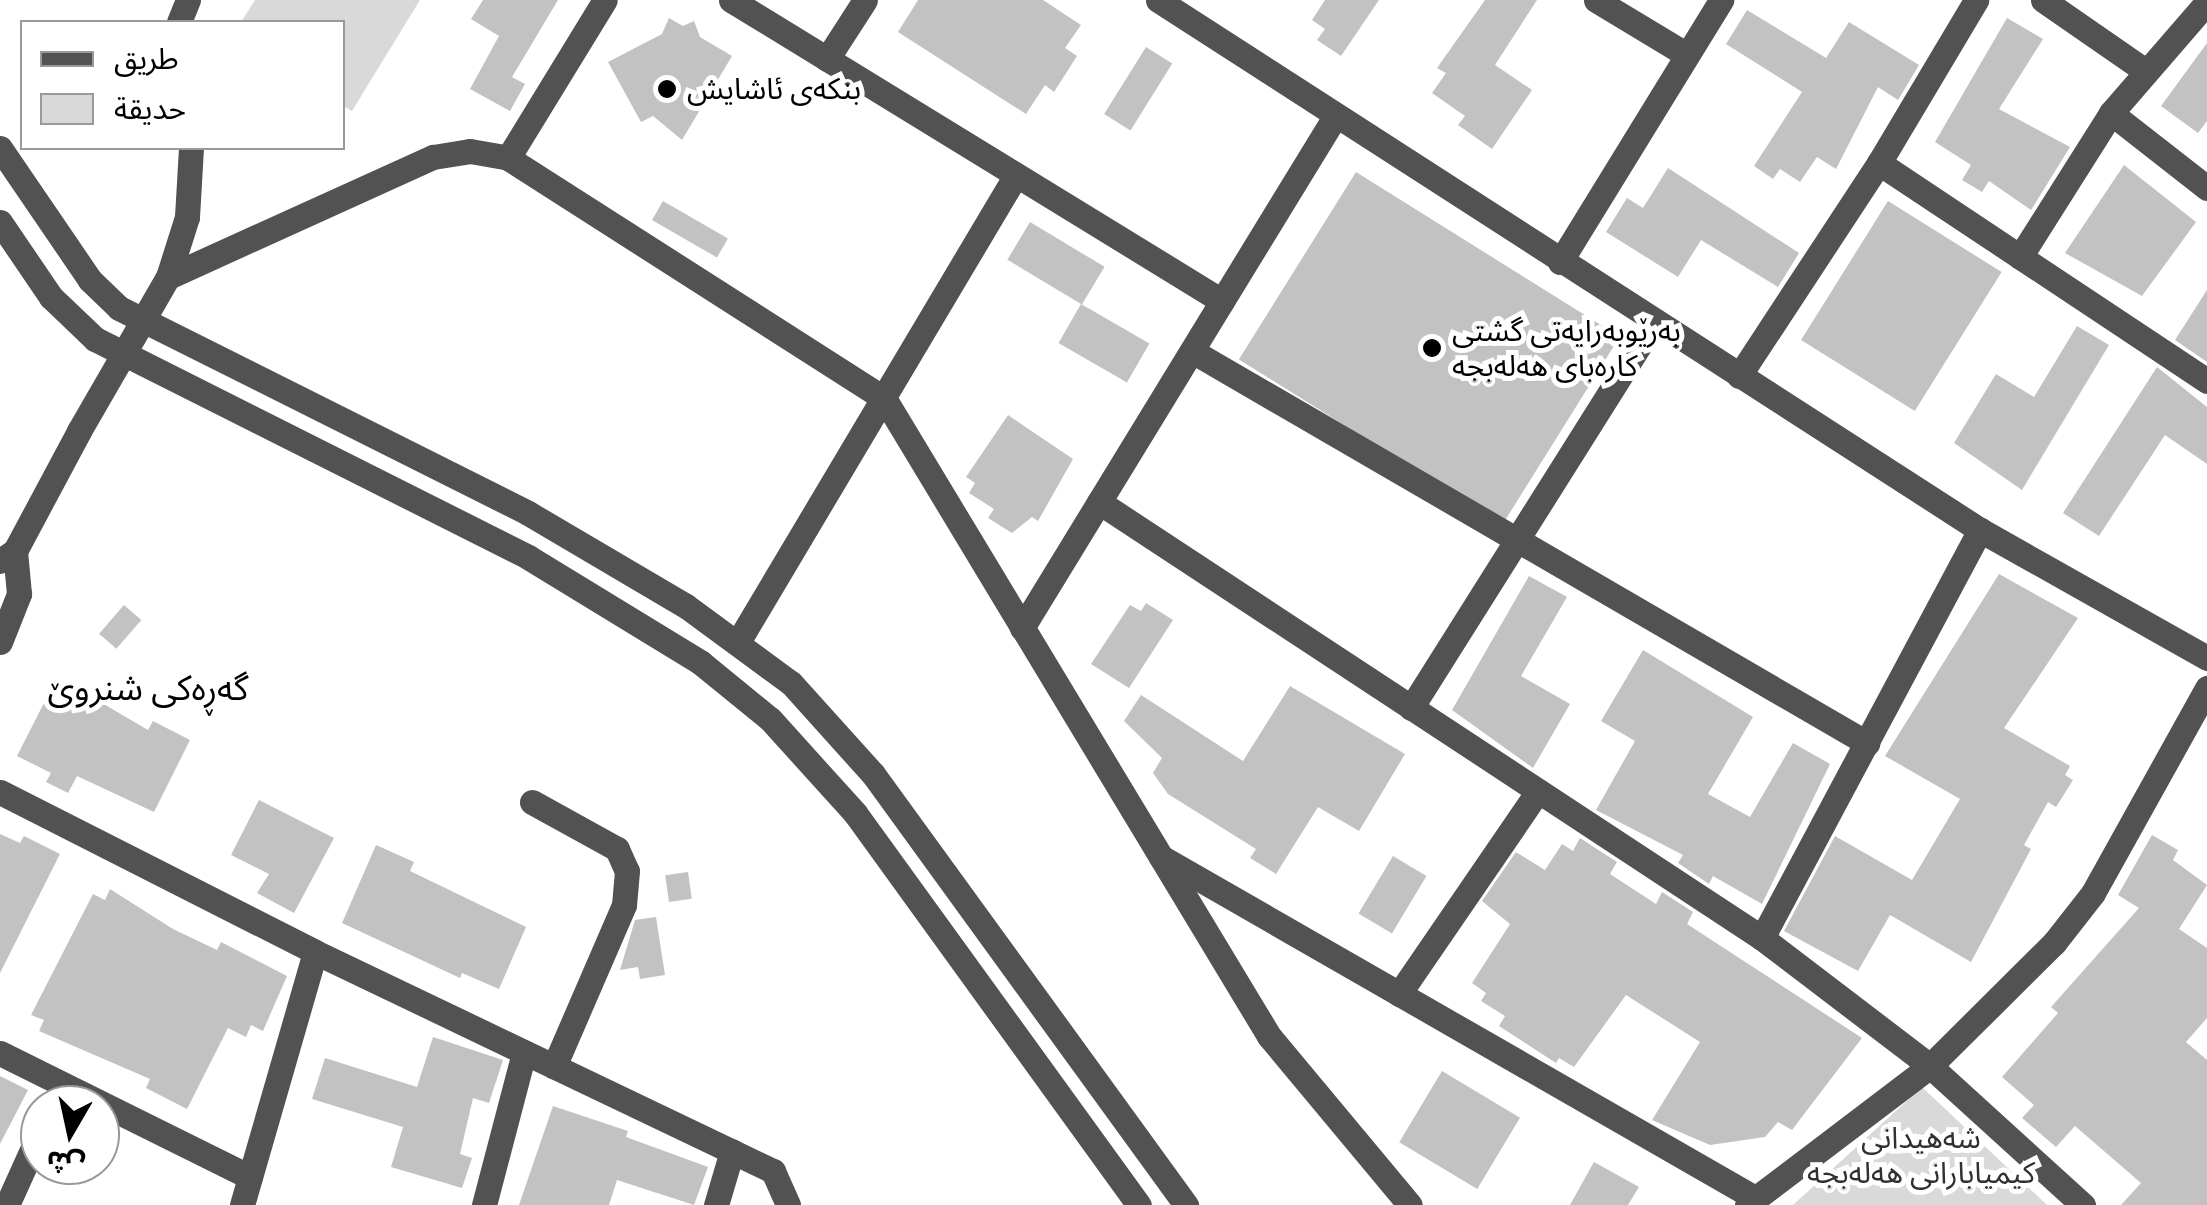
<!DOCTYPE html>
<meta charset="utf-8">
<style>
body{margin:0}
#map{position:relative;width:2207px;height:1205px;overflow:hidden;background:#fff;font-family:"Fira Sans Condensed","Noto Sans Arabic",sans-serif}
div>[style]{position:absolute}
.green>*{inset:0;background:#d9d9d9}
.building>*{inset:0;background:#c2c2c2;transform-origin:0 0}
.minor>*{height:25px;margin:-12.5px;padding:0 12.5px;transform-origin:12.5px;border-radius:12.5px;background:#525252}
.minor-bridge>*{height:25px;margin:-12.5px;padding:0 12.5px;transform-origin:12.5px;border-radius:12.5px;background:#525252}
.dots>*{width:28px;height:28px;translate:-50% -50%;box-sizing:border-box;border:5px solid #fff;border-radius:50%}
span{translate:-50% -50%;white-space:nowrap;text-align:center;line-height:1.15;-webkit-text-stroke:10px #fff;paint-order:stroke}
.poi-label{font-size:30px;color:#000}
.left{translate:0 -50%;text-align:left}
.park-label{font-size:30px;color:#303030}
.quarter-label{font-size:35px;color:#000}
.legend{position:absolute;left:20px;top:20px;width:325px;height:130px;box-sizing:border-box;background:#fff;border:2px solid #999;margin:0;padding:12px 18px;list-style:none;font-size:30px;color:#000}
.legend li{display:flex;align-items:center;gap:20px;height:50px}
.legend b{width:50px;border:2px solid #999}
.north{position:absolute;left:20px;top:1085px;width:100px;height:100px;box-sizing:border-box;background:#fff;border:2px solid #999;border-radius:50%;rotate:189deg;font-size:28px;font-weight:700;line-height:40px;text-align:center;color:#000}
.north::after{content:'';display:block;margin:auto;width:35px;height:45px;background:#000;clip-path:polygon(50% 0,100% 100%,50% 72%,0 100%)}
</style>
<div id="map">
<div class="green">
<i style="clip-path:polygon(255px 0,420px 0,352px 111px,343px 106px,342px 22px,241px 22px)"></i>
<i style="clip-path:polygon(1922px 1087px,2047px 1205px,1793px 1205px)"></i>
</div>
<div class="building">
<i style="clip-path:polygon(483px 0,558px 0,512px 77px,525px 84px,510px 111px,470px 89px,499px 36px,471px 19px)"></i>
<i style="clip-path:polygon(918px 0,1043px 0,1081px 25px,1065px 48px,1077px 56px,1054px 92px,1045px 85px,1026px 114px,898px 32px)"></i>
<i style="clip-path:polygon(1325px 0,1379px 0,1341px 56px,1317px 40px,1325px 29px,1312px 20px)"></i>
<i style="clip-path:polygon(1485px 0,1537px 0,1495px 65px,1532px 90px,1492px 149px,1458px 125px,1465px 116px,1432px 93px,1446px 73px,1437px 68px)"></i>
<i style="clip-path:polygon(1747px 10px,1826px 58px,1849px 22px,1919px 65px,1898px 100px,1878px 87px,1836px 169px,1817px 157px,1800px 182px,1780px 169px,1773px 179px,1754px 166px,1802px 92px,1726px 44px)"></i>
<i style="clip-path:polygon(669px 18px,683px 26px,694px 21px,700px 37px,732px 56px,682px 140px,653px 116px,641px 122px,608px 62px,662px 34px)"></i>
<i style="clip-path:polygon(2007px 18px,2043px 39px,1999px 109px,2070px 147px,2031px 210px,1989px 181px,1982px 192px,1962px 180px,1971px 165px,1935px 142px)"></i>
<i style="clip-path:polygon(2207px 43px,2207px 121px,2198px 133px,2161px 106px)"></i>
<i style="left:1146px;top:47px;width:31px;height:79px;rotate:32deg"></i>
<i style="clip-path:polygon(2124px 165px,2196px 222px,2142px 296px,2065px 253px)"></i>
<i style="clip-path:polygon(1668px 168px,1799px 253px,1778px 287px,1701px 240px,1678px 277px,1606px 232px,1627px 198px,1643px 208px)"></i>
<i style="left:1356px;top:172px;width:311px;height:221px;rotate:32deg"></i>
<i style="left:663px;top:201px;width:75px;height:22px;rotate:30deg"></i>
<i style="left:1888px;top:201px;width:134px;height:164px;rotate:32deg"></i>
<i style="left:1030px;top:222px;width:87px;height:44px;rotate:31deg"></i>
<i style="clip-path:polygon(2207px 290px,2207px 362px,2175px 340px)"></i>
<i style="left:1081px;top:304px;width:79px;height:45px;rotate:30deg"></i>
<i style="clip-path:polygon(2077px 326px,2109px 345px,2022px 490px,1954px 443px,1996px 374px,2034px 397px)"></i>
<i style="clip-path:polygon(2157px 367px,2207px 407px,2207px 464px,2165px 435px,2099px 536px,2063px 513px)"></i>
<i style="clip-path:polygon(1008px 415px,1073px 459px,1038px 521px,1032px 517px,1012px 533px,988px 518px,994px 509px,969px 493px,975px 483px,966px 477px)"></i>
<i style="clip-path:polygon(1999px 574px,2078px 618px,2004px 728px,2070px 766px,2065px 775px,2073px 780px,2056px 807px,2048px 802px,2024px 845px,2031px 849px,1971px 962px,1890px 915px,1858px 971px,1784px 931px,1835px 836px,1912px 880px,1960px 799px,1885px 756px)"></i>
<i style="clip-path:polygon(1529px 576px,1567px 597px,1521px 676px,1570px 704px,1533px 768px,1452px 710px)"></i>
<i style="clip-path:polygon(1146px 603px,1173px 620px,1129px 688px,1091px 664px,1130px 605px,1141px 611px)"></i>
<i style="left:124px;top:605px;width:23px;height:38px;rotate:41deg"></i>
<i style="clip-path:polygon(1643px 650px,1753px 717px,1708px 794px,1750px 817px,1793px 743px,1830px 764px,1762px 904px,1713px 876px,1709px 884px,1678px 863px,1683px 855px,1596px 810px,1635px 741px,1601px 721px)"></i>
<i style="clip-path:polygon(1290px 686px,1405px 754px,1359px 831px,1318px 807px,1276px 874px,1250px 858px,1256px 849px,1168px 794px,1153px 773px,1162px 758px,1124px 721px,1141px 695px,1243px 761px)"></i>
<i style="clip-path:polygon(85px 693px,148px 730px,153px 721px,190px 740px,154px 812px,77px 776px,68px 793px,46px 782px,51px 773px,17px 756px,47px 697px,61px 704px)"></i>
<i style="clip-path:polygon(259px 800px,334px 838px,294px 913px,257px 893px,269px 874px,231px 855px)"></i>
<i style="clip-path:polygon(0 834px,20px 843px,24px 836px,60px 854px,0 973px)"></i>
<i style="clip-path:polygon(2152px 835px,2178px 850px,2173px 860px,2207px 885px,2179px 929px,2207px 948px,2207px 1018px,2186px 1042px,2207px 1060px,2207px 1205px,2121px 1205px,2141px 1183px,2075px 1126px,2056px 1147px,2022px 1118px,2034px 1105px,2002px 1077px,2058px 1013px,2051px 1007px,2139px 908px,2118px 895px)"></i>
<i style="clip-path:polygon(1580px 838px,1617px 862px,1610px 874px,1656px 904px,1662px 892px,1693px 912px,1687px 924px,1862px 1038px,1792px 1130px,1778px 1122px,1765px 1137px,1710px 1145px,1652px 1120px,1700px 1042px,1626px 995px,1574px 1067px,1559px 1058px,1556px 1063px,1499px 1026px,1505px 1016px,1481px 1001px,1486px 993px,1472px 983px,1510px 924px,1482px 901px,1516px 852px,1545px 870px,1562px 844px,1573px 851px)"></i>
<i style="clip-path:polygon(376px 845px,414px 862px,410px 871px,526px 927px,499px 989px,462px 973px,460px 978px,342px 923px)"></i>
<i style="left:1393px;top:856px;width:39px;height:67px;rotate:31deg"></i>
<i style="left:688px;top:872px;width:27px;height:23px;rotate:82deg"></i>
<i style="clip-path:polygon(110px 889px,173px 929px,217px 950px,221px 942px,287px 976px,263px 1031px,251px 1025px,246px 1037px,228px 1028px,187px 1109px,146px 1088px,150px 1079px,39px 1031px,44px 1020px,31px 1015px,93px 894px,105px 900px)"></i>
<i style="clip-path:polygon(656px 917px,665px 975px,640px 979px,638px 967px,620px 970px,635px 920px)"></i>
<i style="clip-path:polygon(433px 1037px,503px 1060px,489px 1103px,473px 1098px,460px 1154px,472px 1158px,462px 1188px,391px 1167px,403px 1127px,312px 1099px,325px 1058px,417px 1087px)"></i>
<i style="left:1442px;top:1071px;width:91px;height:83px;rotate:31deg"></i>
<i style="clip-path:polygon(0 1076px,28px 1090px,0 1144px)"></i>
<i style="clip-path:polygon(553px 1106px,628px 1131px,626px 1137px,708px 1167px,694px 1205px,617px 1180px,609px 1205px,519px 1205px)"></i>
<i style="clip-path:polygon(1594px 1162px,1639px 1187px,1628px 1205px,1570px 1205px)"></i>
</div>
<div class="minor">
<i style="left:731px;top:0;width:576px;rotate:31.51deg"></i>
<i style="left:1158px;top:0;width:978px;rotate:32.81deg"></i>
<i style="left:1980px;top:530px;width:261px;rotate:29.4deg"></i>
<i style="left:1596px;top:0;width:106px;rotate:31.1deg"></i>
<i style="left:2043px;top:0;width:123px;rotate:34.7deg"></i>
<i style="left:179px;top:22px;width:24px;rotate:-68deg"></i>
<i style="left:827px;top:59px;width:70px;rotate:-57.2deg"></i>
<i style="left:2111px;top:113px;width:122px;rotate:38deg"></i>
<i style="left:0;top:148px;width:160px;rotate:55.7deg"></i>
<i style="left:90px;top:280px;width:40px;rotate:44deg"></i>
<i style="left:119px;top:308px;width:457px;rotate:26.6deg"></i>
<i style="left:528px;top:513px;width:183px;rotate:30.5deg"></i>
<i style="left:686px;top:606px;width:130px;rotate:36.3deg"></i>
<i style="left:791px;top:683px;width:122px;rotate:48deg"></i>
<i style="left:873px;top:774px;width:533px;rotate:54.01deg"></i>
<i style="left:508px;top:158px;width:185px;rotate:-58.5deg"></i>
<i style="left:1879px;top:163px;width:394px;rotate:33.6deg"></i>
<i style="left:0;top:222px;width:91px;rotate:55.8deg"></i>
<i style="left:51px;top:297px;width:61px;rotate:43.7deg"></i>
<i style="left:95px;top:339px;width:485px;rotate:26.7deg"></i>
<i style="left:528px;top:557px;width:202px;rotate:31.4deg"></i>
<i style="left:700px;top:662px;width:90px;rotate:39.2deg"></i>
<i style="left:770px;top:719px;width:127px;rotate:47.9deg"></i>
<i style="left:855px;top:813px;width:484px;rotate:54.1deg"></i>
<i style="left:2020px;top:257px;width:170px;rotate:-57.7deg"></i>
<i style="left:2111px;top:113px;width:147px;rotate:-49.1deg"></i>
<i style="left:1560px;top:262px;width:308px;rotate:-58.4deg"></i>
<i style="left:168px;top:277px;width:291px;rotate:-24.4deg"></i>
<i style="left:433px;top:157px;width:37px;rotate:-9deg"></i>
<i style="left:470px;top:151px;width:39px;rotate:10deg"></i>
<i style="left:508px;top:158px;width:446px;rotate:32.6deg"></i>
<i style="left:884px;top:398px;width:745px;rotate:58.89deg"></i>
<i style="left:1269px;top:1036px;width:220px;rotate:50.2deg"></i>
<i style="left:168px;top:277px;width:63px;rotate:-72.4deg"></i>
<i style="left:187px;top:217px;width:69px;rotate:-86.7deg"></i>
<i style="left:1192px;top:351px;width:781px;rotate:30.15deg"></i>
<i style="left:1739px;top:376px;width:255px;rotate:-56.7deg"></i>
<i style="left:1879px;top:163px;width:190px;rotate:-59.2deg"></i>
<i style="left:1099px;top:502px;width:794px;rotate:33.33deg"></i>
<i style="left:1762px;top:938px;width:211px;rotate:37.3deg"></i>
<i style="left:1930px;top:1066px;width:207px;rotate:42.3deg"></i>
<i style="left:0;top:561px;width:18px;rotate:-34deg"></i>
<i style="left:15px;top:551px;width:136px;rotate:-61.9deg"></i>
<i style="left:1022px;top:628px;width:598px;rotate:-58.54deg"></i>
<i style="left:0;top:642px;width:52px;rotate:-68.4deg"></i>
<i style="left:19px;top:594px;width:43px;rotate:-95.3deg"></i>
<i style="left:738px;top:642px;width:543px;rotate:-59.24deg"></i>
<i style="left:1411px;top:708px;width:456px;rotate:-57.8deg"></i>
<i style="left:0;top:792px;width:353px;rotate:26.9deg"></i>
<i style="left:315px;top:952px;width:508px;rotate:25.56deg"></i>
<i style="left:773px;top:1171px;width:37px;rotate:66deg"></i>
<i style="left:532px;top:802px;width:97px;rotate:28.9deg"></i>
<i style="left:617px;top:849px;width:24px;rotate:66deg"></i>
<i style="left:627px;top:871px;width:34px;rotate:95deg"></i>
<i style="left:624px;top:905px;width:176px;rotate:113.4deg"></i>
<i style="left:1161px;top:857px;width:685px;rotate:29.86deg"></i>
<i style="left:1762px;top:938px;width:463px;rotate:-61.9deg"></i>
<i style="left:1399px;top:994px;width:246px;rotate:-55.6deg"></i>
<i style="left:0;top:1053px;width:279px;rotate:26.4deg"></i>
<i style="left:7px;top:1205px;width:80px;rotate:-65.7deg"></i>
<i style="left:242px;top:1205px;width:263px;rotate:-73.9deg"></i>
<i style="left:484px;top:1205px;width:157px;rotate:-75.3deg"></i>
<i style="left:716px;top:1205px;width:56px;rotate:-73.5deg"></i>
<i style="left:1747px;top:1205px;width:230px;rotate:-37.2deg"></i>
<i style="left:1930px;top:1066px;width:175px;rotate:-44.8deg"></i>
<i style="left:2054px;top:943px;width:63px;rotate:-52deg"></i>
<i style="left:2093px;top:893px;width:235px;rotate:-60.9deg"></i>
</div>
<div class="minor-bridge">
<i style="left:79px;top:431px;width:178px;rotate:-60deg"></i>
</div>
<div class="dots">
<i style="left:667px;top:89px;background:#000"></i>
<i style="left:1432px;top:348px;background:#000"></i>
</div>
<div class="poi-label">
<span class="left" style="left:687px;top:89px">بنکەی ئاشایش</span>
<span class="left" style="left:1452px;top:348px">بەرێوبەرایەتی گشتی<br>کارەبای هەلەبجە</span>
</div>
<div class="park-label">
<span style="left:1921px;top:1155px">شەھیدانی<br>کیمیابارانی ھەلەبجە</span>
</div>
<div class="quarter-label">
<span style="left:148px;top:688px">گەڕەکی شنروێ</span>
</div>
<ul class="legend">
<li><b style="height:12px;background:#525252"></b>طريق</li>
<li><b style="height:28px;background:#d9d9d9"></b>حديقة</li>
</ul>
<div class="north">ش</div>
</div>
